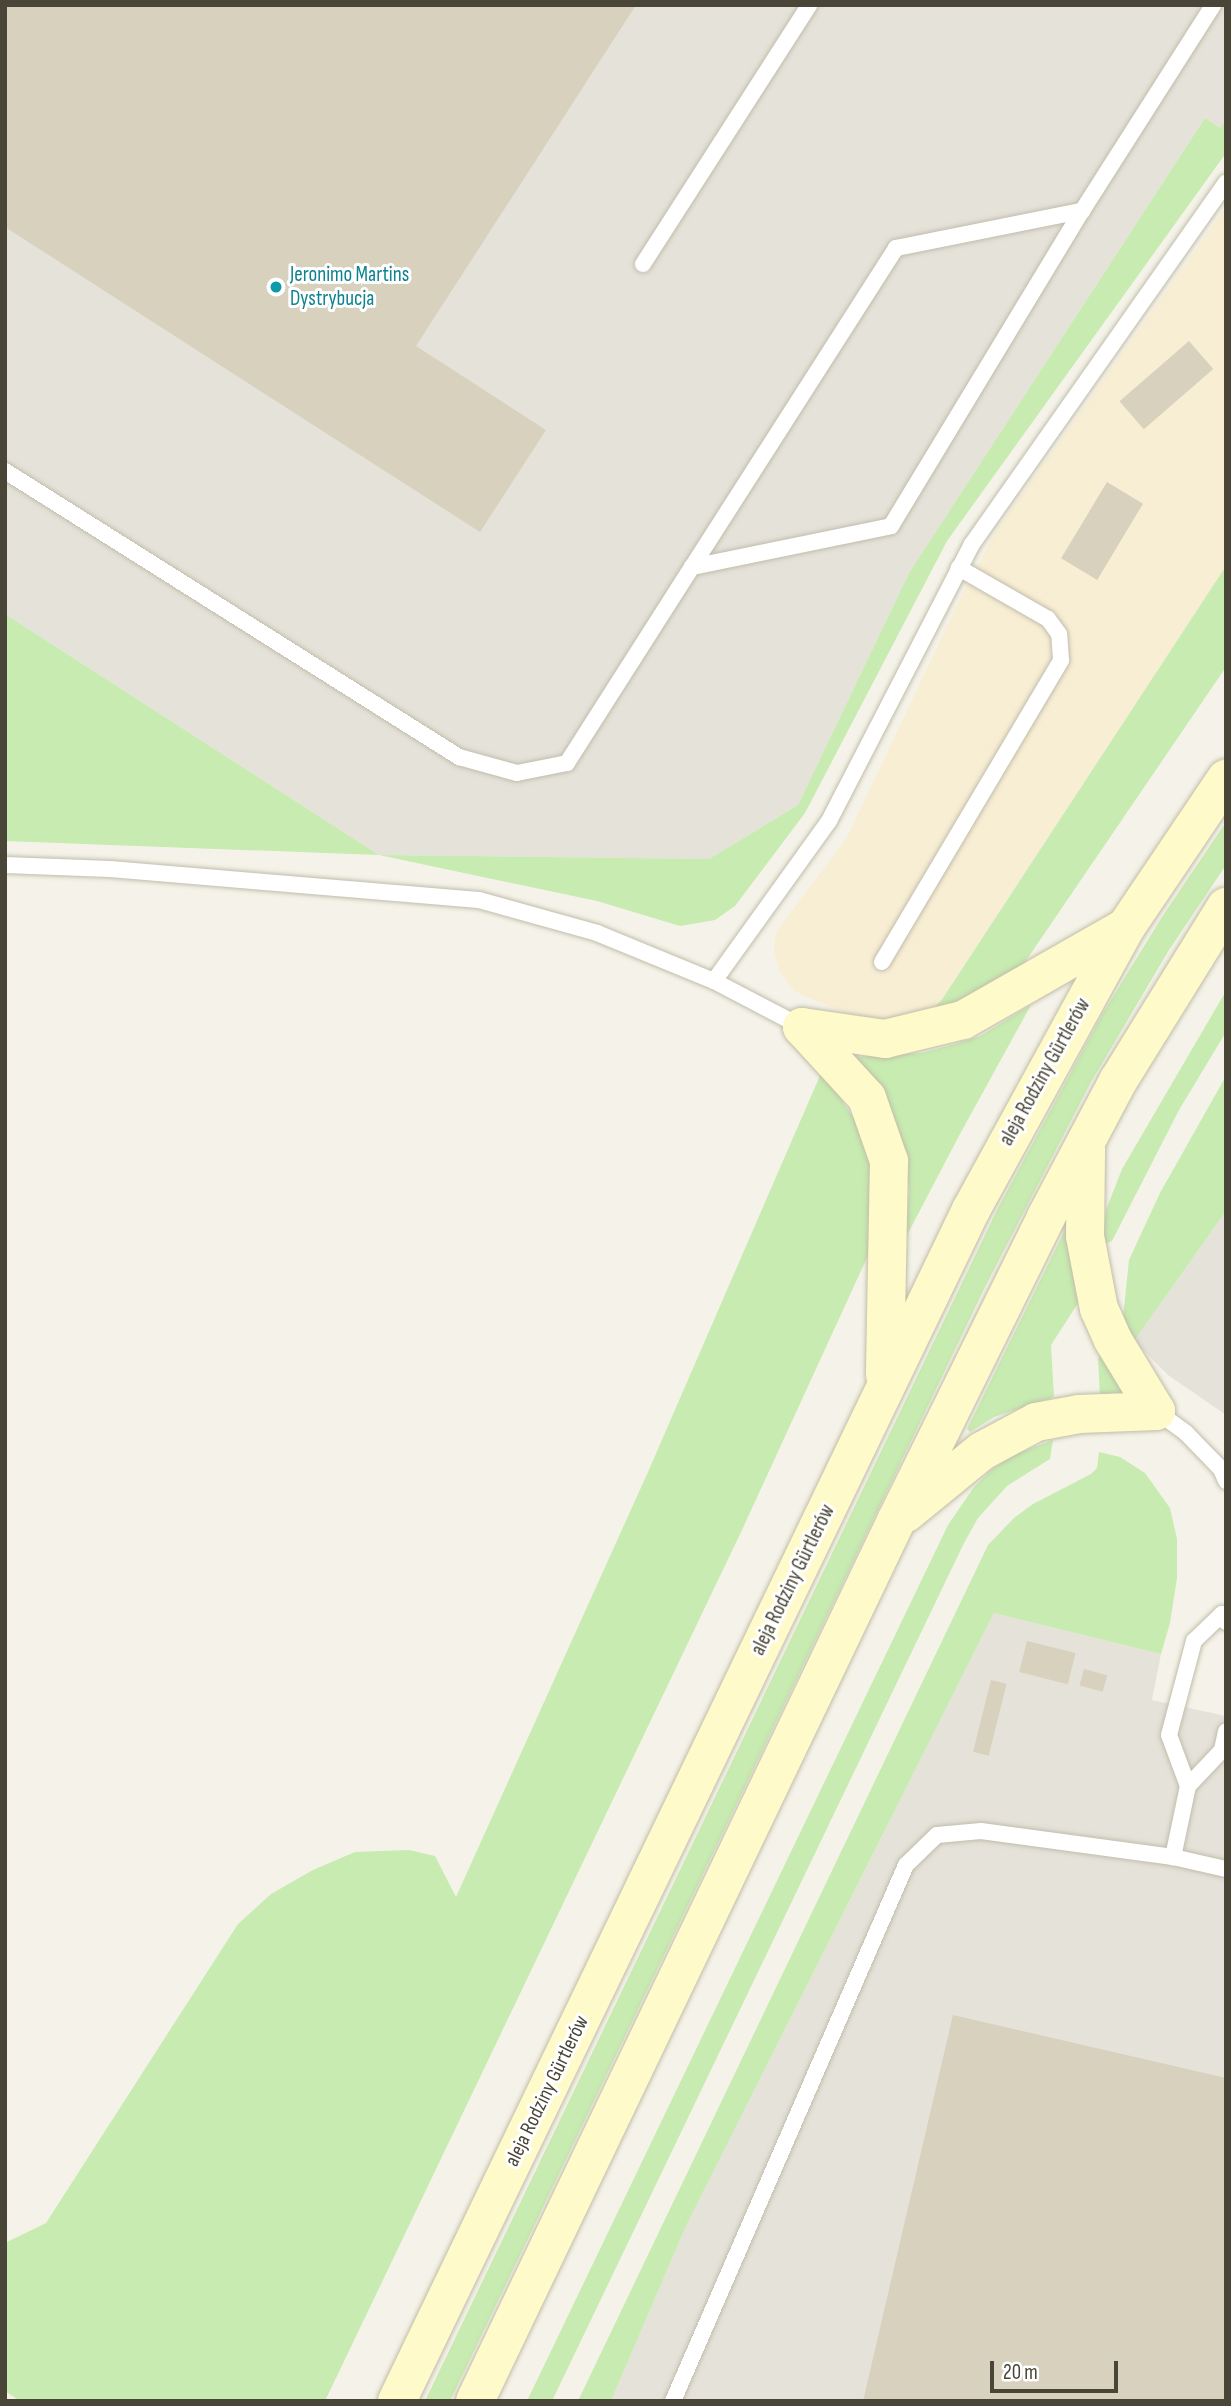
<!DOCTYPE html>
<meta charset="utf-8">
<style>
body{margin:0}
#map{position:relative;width:1231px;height:2406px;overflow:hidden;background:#f5f3e9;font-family:"Sofia Sans Condensed",sans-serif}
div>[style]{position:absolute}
.commercial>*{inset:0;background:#f8eed4}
.industrial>*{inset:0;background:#e5e2da}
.green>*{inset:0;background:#c7ebb0}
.building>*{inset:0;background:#d7d1be;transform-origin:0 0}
.roads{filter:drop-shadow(0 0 2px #c1bdab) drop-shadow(0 0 2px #c1bdab)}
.lane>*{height:16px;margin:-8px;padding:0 8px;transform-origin:8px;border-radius:8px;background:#fff}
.secondary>*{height:38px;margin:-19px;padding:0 19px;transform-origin:19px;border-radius:19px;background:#fffac9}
.dots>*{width:19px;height:19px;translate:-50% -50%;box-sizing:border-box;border:4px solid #fff;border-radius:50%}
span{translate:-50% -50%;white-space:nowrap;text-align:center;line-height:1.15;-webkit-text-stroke:6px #fff;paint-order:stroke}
.culture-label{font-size:21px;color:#0d838f}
.left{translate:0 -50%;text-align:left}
.street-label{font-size:21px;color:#494537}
.frame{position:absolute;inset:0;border:7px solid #494537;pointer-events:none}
.scale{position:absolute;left:990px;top:2361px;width:128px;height:32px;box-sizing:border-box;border:4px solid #494537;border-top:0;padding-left:9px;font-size:21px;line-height:24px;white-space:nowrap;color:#494537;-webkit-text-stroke:5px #fff;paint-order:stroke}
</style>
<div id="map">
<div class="commercial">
<i style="clip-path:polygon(1226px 207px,1226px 566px,941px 1001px,931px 1010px,907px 1017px,885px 1019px,849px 1015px,794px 991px,779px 970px,774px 951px,776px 932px,846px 839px,956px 607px,996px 531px)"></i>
</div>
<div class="industrial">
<i style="clip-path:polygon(5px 5px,1226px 5px,1226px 119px,1220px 128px,1205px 118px,909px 573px,798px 805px,709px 859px,379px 855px,5px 614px)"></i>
<i style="clip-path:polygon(1226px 1211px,1226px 1415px,1168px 1375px,1134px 1341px)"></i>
<i style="clip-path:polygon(994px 1613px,1161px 1654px,1152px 1700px,1226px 1716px,1226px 2401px,611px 2401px,686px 2226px)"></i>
</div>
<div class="green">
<i style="clip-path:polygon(1205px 118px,1220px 128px,1226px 119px,1226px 153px,947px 541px,805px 813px,735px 906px,715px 920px,680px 926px,597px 901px,379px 855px,5px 841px,5px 614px,379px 855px,709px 859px,798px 805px,909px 573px)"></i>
<i style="clip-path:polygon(1226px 566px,1226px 667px,1023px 965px,994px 989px,931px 1010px,941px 1001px)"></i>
<i style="clip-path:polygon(1226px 822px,1226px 865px,1169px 950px,1091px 1082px,985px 1287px,450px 2401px,425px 2401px,998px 1208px,1103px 1013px,1162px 917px)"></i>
<i style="clip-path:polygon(1226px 991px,1226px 1032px,1179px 1110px,1112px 1241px,1102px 1245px,1106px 1210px,1122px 1169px)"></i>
<i style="clip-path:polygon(1031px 1005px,960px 1134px,906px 1237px,909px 1190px,906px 1166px,856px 1057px,921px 1053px,955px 1044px,980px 1036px)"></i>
<i style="clip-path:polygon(822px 1071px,857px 1123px,873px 1173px,871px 1249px,742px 1530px,325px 2401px,20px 2401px,5px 2391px,5px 2243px,46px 2223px,238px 1924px,271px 1894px,313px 1870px,355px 1852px,409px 1850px,435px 1856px,456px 1897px,648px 1472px)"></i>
<i style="clip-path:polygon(1226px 1076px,1226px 1211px,1134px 1341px,1123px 1318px,1129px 1260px,1160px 1193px)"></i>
<i style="clip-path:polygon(1066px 1228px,1080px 1300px,1051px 1345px,1054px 1397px,994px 1417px,970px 1432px,967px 1429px)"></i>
<i style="clip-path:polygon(1102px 1354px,1140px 1399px,1100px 1397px,1098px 1358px)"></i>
<i style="clip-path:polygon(1053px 1440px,1050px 1459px,1007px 1486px,978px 1518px,964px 1543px,552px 2401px,527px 2401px,948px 1525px,974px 1487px,990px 1471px,1011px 1456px)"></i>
<i style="clip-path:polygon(1099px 1452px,1120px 1457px,1145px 1473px,1170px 1508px,1177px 1539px,1177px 1578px,1170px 1623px,1161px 1654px,994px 1613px,686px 2226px,611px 2401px,578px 2401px,988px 1545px,1014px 1518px,1033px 1504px,1091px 1474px,1097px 1468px)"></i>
</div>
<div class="building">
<i style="clip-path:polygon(5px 5px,636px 5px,416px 346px,546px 430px,480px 532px,5px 227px)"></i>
<i style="left:1189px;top:341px;width:37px;height:92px;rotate:49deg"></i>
<i style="left:1107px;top:482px;width:42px;height:89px;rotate:31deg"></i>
<i style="left:1027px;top:1641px;width:50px;height:32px;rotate:14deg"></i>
<i style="left:1084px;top:1669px;width:24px;height:17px;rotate:15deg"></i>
<i style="left:991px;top:1680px;width:16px;height:74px;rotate:14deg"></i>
<i style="clip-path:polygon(953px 2015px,1226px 2078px,1226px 2401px,863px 2401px)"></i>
</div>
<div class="roads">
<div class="lane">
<i style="left:643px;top:264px;width:308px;rotate:-57.3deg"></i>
<i style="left:5px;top:471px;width:537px;rotate:32.21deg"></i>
<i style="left:459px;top:757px;width:60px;rotate:15.4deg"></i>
<i style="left:517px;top:773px;width:51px;rotate:-11.3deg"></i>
<i style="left:567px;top:763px;width:232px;rotate:-57.5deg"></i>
<i style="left:692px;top:567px;width:203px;rotate:-11.6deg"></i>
<i style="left:891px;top:526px;width:368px;rotate:-58.8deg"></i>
<i style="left:1082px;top:211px;width:244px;rotate:-57.5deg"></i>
<i style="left:692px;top:567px;width:379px;rotate:-57.4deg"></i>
<i style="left:896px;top:248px;width:190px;rotate:-11.3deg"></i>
<i style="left:5px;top:865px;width:105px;rotate:2.2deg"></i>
<i style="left:110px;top:869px;width:370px;rotate:4.8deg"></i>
<i style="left:479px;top:900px;width:123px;rotate:15.6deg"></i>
<i style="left:597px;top:933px;width:126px;rotate:22.3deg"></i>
<i style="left:714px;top:981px;width:99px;rotate:27.6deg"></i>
<i style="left:882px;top:962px;width:351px;rotate:-59.3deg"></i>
<i style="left:1061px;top:660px;width:26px;rotate:-94deg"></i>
<i style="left:1059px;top:634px;width:19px;rotate:-126deg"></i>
<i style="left:1048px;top:619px;width:103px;rotate:-150.2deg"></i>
<i style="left:714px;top:981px;width:197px;rotate:-54.3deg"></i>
<i style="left:829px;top:821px;width:312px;rotate:-62.7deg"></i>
<i style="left:972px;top:544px;width:442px;rotate:-54.9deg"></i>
<i style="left:1156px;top:1411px;width:37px;rotate:36deg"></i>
<i style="left:1186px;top:1433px;width:50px;rotate:45.8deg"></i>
<i style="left:1221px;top:1469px;width:13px;rotate:67deg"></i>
<i style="left:1226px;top:1622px;width:9px;rotate:-117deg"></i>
<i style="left:1222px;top:1614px;width:39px;rotate:136deg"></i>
<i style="left:1194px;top:1641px;width:97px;rotate:104.9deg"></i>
<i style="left:1169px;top:1735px;width:54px;rotate:69.6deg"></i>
<i style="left:1188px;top:1786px;width:50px;rotate:-46.6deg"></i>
<i style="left:1222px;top:1750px;width:19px;rotate:-78deg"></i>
<i style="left:1188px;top:1786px;width:73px;rotate:101.9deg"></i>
<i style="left:1173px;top:1857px;width:54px;rotate:12.8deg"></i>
<i style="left:673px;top:2401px;width:584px;rotate:-66.51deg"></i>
<i style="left:906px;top:1865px;width:43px;rotate:-44.1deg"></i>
<i style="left:937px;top:1835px;width:44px;rotate:-5.2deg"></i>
<i style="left:981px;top:1831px;width:194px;rotate:7.7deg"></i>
</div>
<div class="secondary">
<i style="left:802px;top:1027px;width:96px;rotate:47.5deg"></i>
<i style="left:867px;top:1098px;width:67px;rotate:70.8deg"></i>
<i style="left:889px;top:1161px;width:214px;rotate:91.1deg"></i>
<i style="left:802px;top:1027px;width:84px;rotate:8.2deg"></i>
<i style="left:885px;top:1039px;width:80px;rotate:-13.7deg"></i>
<i style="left:963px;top:1020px;width:185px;rotate:-29.7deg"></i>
<i style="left:906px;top:1513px;width:98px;rotate:-39.2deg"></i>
<i style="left:982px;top:1451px;width:61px;rotate:-28.2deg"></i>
<i style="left:1036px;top:1422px;width:44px;rotate:-10.5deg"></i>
<i style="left:1079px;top:1414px;width:77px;rotate:-2.2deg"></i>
<i style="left:1156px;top:1411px;width:83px;rotate:-121.2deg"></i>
<i style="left:1113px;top:1340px;width:34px;rotate:-114deg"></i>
<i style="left:1099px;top:1309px;width:74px;rotate:-100.9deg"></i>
<i style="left:1085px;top:1236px;width:87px;rotate:-89.3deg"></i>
<i style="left:397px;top:2401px;width:1322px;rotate:-64.27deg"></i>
<i style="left:971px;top:1210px;width:323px;rotate:-61.3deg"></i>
<i style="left:1126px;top:927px;width:179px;rotate:-56deg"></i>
<i style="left:475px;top:2401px;width:978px;rotate:-64.43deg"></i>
<i style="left:897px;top:1519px;width:337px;rotate:-63.7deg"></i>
<i style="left:1046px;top:1217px;width:154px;rotate:-62.1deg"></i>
<i style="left:1118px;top:1081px;width:205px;rotate:-58.2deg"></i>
</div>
</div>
<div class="dots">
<i style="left:276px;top:287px;background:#0f9aa8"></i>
</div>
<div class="culture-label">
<span class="left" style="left:290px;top:287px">Jeronimo Martins<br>Dystrybucja</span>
</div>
<div class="street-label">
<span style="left:1045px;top:1072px;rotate:-61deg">aleja Rodziny Gürtlerów</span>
<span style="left:793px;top:1580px;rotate:-64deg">aleja Rodziny Gürtlerów</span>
<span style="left:547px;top:2091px;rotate:-64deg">aleja Rodziny Gürtlerów</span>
</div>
<div class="frame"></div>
<div class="scale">20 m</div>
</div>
